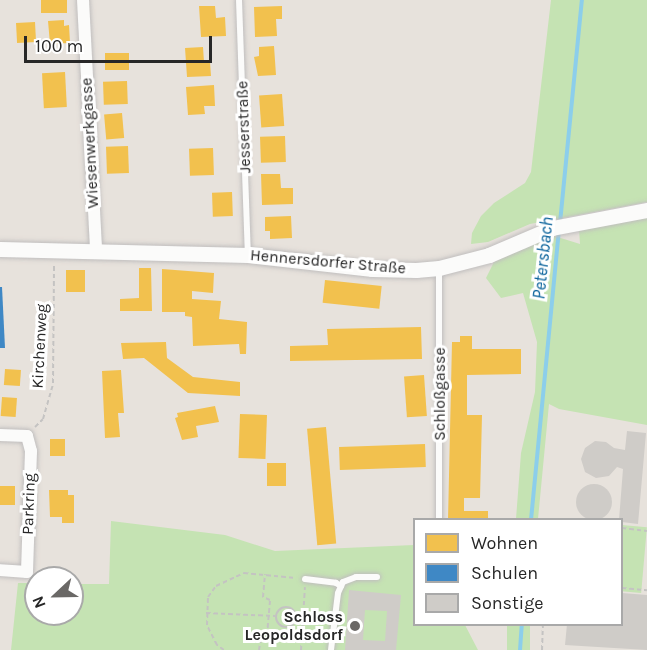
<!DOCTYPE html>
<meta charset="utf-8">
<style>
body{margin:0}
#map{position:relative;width:647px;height:650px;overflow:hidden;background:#e7e2dc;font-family:Karla,sans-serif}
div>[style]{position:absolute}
.green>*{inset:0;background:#c5e3b3;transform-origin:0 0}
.homes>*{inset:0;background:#f2c14e;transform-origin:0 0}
.schools>*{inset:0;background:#3f88c5}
.stream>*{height:4px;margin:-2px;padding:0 2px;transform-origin:2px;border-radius:2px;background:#8cceeb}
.building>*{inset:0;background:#cfccc8}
.round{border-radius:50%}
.path>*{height:2px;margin-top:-1px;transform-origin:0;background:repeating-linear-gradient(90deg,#c4c3c2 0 4.5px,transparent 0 7.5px)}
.path>.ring{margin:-1px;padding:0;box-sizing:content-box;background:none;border:2px solid #c4c3c2;border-radius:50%}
.roads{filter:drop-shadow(0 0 2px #c0bebe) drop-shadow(0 0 2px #c0bebe)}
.service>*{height:6px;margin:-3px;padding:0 3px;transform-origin:3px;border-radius:3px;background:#fbfbfa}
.minor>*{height:12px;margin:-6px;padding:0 6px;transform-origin:6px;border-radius:6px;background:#fbfbfa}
.tertiary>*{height:15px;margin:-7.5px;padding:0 7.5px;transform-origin:7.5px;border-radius:7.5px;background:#fbfbfa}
.dots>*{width:16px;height:16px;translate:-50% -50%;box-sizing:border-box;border:3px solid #fff;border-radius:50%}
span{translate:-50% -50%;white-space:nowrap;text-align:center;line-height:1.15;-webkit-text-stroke:6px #fff;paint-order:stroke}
.street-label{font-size:16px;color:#272727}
.poi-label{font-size:16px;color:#272727;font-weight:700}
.right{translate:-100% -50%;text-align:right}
.water-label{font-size:18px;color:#08619a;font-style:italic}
.legend{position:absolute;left:413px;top:518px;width:210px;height:108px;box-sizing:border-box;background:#fff;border:2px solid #a9a9a9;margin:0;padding:8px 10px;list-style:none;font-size:18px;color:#272727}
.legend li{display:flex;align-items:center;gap:12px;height:30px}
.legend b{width:30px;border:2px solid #a9a9a9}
.north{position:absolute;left:24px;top:566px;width:60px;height:60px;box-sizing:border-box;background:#fff;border:2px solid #a9a9a9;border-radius:50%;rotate:248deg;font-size:16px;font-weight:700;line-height:24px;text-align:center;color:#272727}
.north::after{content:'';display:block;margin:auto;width:21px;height:27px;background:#6a6866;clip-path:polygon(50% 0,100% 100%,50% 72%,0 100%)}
.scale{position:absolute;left:24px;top:36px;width:188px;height:27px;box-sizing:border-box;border:3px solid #272727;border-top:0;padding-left:8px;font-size:18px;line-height:21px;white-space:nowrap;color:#272727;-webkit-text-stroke:4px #fff;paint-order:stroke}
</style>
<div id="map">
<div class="green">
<i style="clip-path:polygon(551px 0,647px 0,647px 202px,530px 224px,488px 242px,471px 244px,472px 233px,481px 216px,494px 203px,525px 183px,531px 172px)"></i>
<i style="clip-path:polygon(647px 216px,647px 425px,559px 409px,549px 404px,538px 519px,516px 519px,521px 453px,535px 392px,537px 342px,523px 293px,501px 298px,486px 278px,494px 262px,551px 235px,580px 244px,579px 229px)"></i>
<i style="clip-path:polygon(111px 521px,225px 535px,275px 551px,414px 545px,414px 624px,465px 625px,478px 650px,11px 650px,18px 583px,36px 583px,36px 614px,72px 614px,72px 584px,109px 584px)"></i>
<i style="left:622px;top:525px;width:25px;height:66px;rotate:5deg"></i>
<i style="left:507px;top:625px;width:23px;height:25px"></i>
</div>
<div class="homes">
<i style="left:41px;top:0;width:26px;height:13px"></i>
<i style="clip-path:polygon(199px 6px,215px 6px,216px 18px,225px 17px,226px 36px,201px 37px)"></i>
<i style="clip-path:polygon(282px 6px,282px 19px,276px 19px,277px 36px,255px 37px,254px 7px)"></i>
<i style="clip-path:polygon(64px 20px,64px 26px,69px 25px,70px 43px,50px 44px,48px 21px)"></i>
<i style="left:35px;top:22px;width:20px;height:19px;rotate:87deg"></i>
<i style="clip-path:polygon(274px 46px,276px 75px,258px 76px,254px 57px,259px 56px,259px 47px)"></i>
<i style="clip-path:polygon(203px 47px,204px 62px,210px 62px,211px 76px,187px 77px,185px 48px)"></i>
<i style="left:105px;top:53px;width:24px;height:17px"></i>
<i style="left:65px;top:72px;width:35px;height:23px;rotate:87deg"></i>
<i style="left:127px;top:81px;width:23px;height:24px;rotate:88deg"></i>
<i style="clip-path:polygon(214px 85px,215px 106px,204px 106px,205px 114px,188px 115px,186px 87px)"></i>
<i style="left:282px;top:94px;width:32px;height:23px;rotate:86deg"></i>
<i style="left:122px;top:113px;width:25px;height:18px;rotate:85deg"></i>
<i style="left:285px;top:136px;width:26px;height:25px;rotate:88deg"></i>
<i style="left:128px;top:146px;width:27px;height:22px;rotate:88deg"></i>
<i style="left:213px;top:148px;width:27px;height:24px;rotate:88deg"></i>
<i style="clip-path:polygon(261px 174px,280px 174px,281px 188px,293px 188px,293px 204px,262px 205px)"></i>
<i style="left:232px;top:192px;width:24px;height:20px;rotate:88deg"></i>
<i style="clip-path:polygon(291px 216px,292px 238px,270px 239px,270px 231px,265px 231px,265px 217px)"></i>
<i style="clip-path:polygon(139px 268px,151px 268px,152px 311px,120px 311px,120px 299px,139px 298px)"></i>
<i style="clip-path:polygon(162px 269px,214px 273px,213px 293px,192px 291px,192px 299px,221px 301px,219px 319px,247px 322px,246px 354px,240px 354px,239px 344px,193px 346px,192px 317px,185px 316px,185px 312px,162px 312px)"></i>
<i style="left:66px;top:270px;width:19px;height:22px"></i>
<i style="left:325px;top:280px;width:57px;height:23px;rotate:6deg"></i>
<i style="clip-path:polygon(421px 327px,422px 359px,290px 361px,290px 346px,328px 345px,327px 329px)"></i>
<i style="clip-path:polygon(460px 336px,472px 336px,472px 349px,521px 349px,521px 374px,467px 375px,467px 415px,482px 415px,480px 498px,464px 498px,464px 511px,488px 511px,488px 520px,448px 520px,452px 342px,460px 342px)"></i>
<i style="clip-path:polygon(166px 342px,167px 358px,193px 377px,240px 382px,240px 396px,188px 393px,144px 358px,123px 359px,121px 343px)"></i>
<i style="left:5px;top:369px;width:16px;height:16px;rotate:4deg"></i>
<i style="clip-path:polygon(121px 370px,124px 413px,118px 413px,120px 437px,105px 438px,102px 371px)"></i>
<i style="left:424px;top:375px;width:41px;height:20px;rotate:86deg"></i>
<i style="left:2px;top:397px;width:15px;height:19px;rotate:4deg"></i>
<i style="clip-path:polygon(215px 406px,219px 422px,196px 426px,198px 437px,182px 440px,175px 418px,178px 417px,177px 413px)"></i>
<i style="left:240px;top:414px;width:27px;height:44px;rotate:2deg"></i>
<i style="left:326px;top:427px;width:117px;height:19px;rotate:85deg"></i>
<i style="left:50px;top:439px;width:15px;height:17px"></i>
<i style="left:425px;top:444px;width:23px;height:86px;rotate:88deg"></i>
<i style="left:267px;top:463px;width:19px;height:23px"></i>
<i style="left:0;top:486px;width:15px;height:19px"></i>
<i style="clip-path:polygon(49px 490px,68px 490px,68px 495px,74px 495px,74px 523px,62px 523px,62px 517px,50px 517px)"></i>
</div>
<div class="schools">
<i style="clip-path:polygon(0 287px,2px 287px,5px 348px,0 348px)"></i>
</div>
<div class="stream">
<i style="left:560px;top:223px;width:224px;rotate:-84.4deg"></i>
<i style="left:531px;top:520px;width:290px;rotate:-84.5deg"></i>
<i style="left:520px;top:650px;width:26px;rotate:-86deg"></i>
</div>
<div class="building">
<i style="clip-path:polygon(627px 431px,646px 433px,638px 524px,622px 522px,619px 520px,623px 469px,617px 467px,609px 476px,596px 478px,585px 472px,581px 459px,585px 448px,595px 441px,606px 442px,614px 448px,625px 450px)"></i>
<i class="round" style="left:576px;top:484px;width:36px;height:36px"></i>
<i style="clip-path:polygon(evenodd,349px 590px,401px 595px,396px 650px,345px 650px,349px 590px,365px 610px,387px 611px,385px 641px,363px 640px,365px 610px)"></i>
<i style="clip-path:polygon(622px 593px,647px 595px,647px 650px,565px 645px,567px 624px,622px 624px)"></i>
</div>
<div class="path">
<i style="left:35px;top:427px;width:11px;rotate:-45deg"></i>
<i style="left:43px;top:419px;width:37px;rotate:-74deg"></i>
<i style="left:53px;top:383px;width:120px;rotate:-89.5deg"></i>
<i style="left:622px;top:528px;width:25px;rotate:7deg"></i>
<i style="left:622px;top:588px;width:25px;rotate:5deg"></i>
<i class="ring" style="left:276px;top:607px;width:18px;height:18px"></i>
<i style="left:206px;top:613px;width:69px;rotate:2.5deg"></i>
<i style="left:224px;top:650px;width:9px;rotate:-144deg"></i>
<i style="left:217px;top:645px;width:22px;rotate:-117deg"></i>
<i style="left:207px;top:625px;width:28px;rotate:-88deg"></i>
<i style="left:208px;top:597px;width:14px;rotate:-54deg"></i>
<i style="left:216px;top:586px;width:31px;rotate:-25deg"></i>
<i style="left:244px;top:573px;width:52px;rotate:5.5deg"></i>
<i style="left:259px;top:650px;width:12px;rotate:-81deg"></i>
<i style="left:261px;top:638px;width:7px;rotate:-27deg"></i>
<i style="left:267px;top:635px;width:35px;rotate:-85deg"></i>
<i style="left:270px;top:600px;width:8px;rotate:-157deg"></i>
<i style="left:263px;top:597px;width:23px;rotate:-85deg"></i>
<i style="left:301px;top:650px;width:63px;rotate:-86.4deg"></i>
<i style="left:542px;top:650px;width:26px;rotate:-88deg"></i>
</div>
<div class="roads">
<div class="service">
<i style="left:239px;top:0;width:254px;rotate:88deg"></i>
<i style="left:439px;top:268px;width:252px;rotate:90deg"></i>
<i style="left:305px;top:579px;width:31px;rotate:7deg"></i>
<i style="left:336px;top:583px;width:6px;rotate:31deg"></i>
<i style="left:331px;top:650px;width:57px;rotate:-83deg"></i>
<i style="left:338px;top:593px;width:12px;rotate:-66deg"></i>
<i style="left:343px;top:582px;width:14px;rotate:-21deg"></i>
<i style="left:356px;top:577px;width:21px"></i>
</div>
<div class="minor">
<i style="left:83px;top:0;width:250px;rotate:87deg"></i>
<i style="left:0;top:435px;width:27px;rotate:2deg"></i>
<i style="left:27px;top:436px;width:16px;rotate:75deg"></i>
<i style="left:31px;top:451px;width:121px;rotate:91.9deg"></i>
<i style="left:27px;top:572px;width:27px;rotate:-176deg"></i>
</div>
<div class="tertiary">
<i style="left:0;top:249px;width:248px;rotate:1.4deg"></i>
<i style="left:248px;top:255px;width:125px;rotate:6.4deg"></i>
<i style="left:372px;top:269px;width:44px;rotate:1.3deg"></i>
<i style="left:416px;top:270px;width:23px;rotate:-5deg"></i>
<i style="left:439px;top:268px;width:52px;rotate:-14.6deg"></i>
<i style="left:489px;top:255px;width:69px;rotate:-23.2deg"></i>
<i style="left:552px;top:228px;width:97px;rotate:-10.7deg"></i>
</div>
</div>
<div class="dots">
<i style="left:355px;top:626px;background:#6a6866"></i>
</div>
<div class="street-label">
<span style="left:244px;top:127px;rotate:-92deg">Jesserstraße</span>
<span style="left:90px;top:143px;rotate:-93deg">Wiesenwerkgasse</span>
<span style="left:328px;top:262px;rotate:5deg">Hennersdorfer Straße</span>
<span style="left:40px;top:346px;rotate:-87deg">Kirchenweg</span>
<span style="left:440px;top:394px;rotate:-90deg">Schloßgasse</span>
<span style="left:29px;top:504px;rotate:-88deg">Parkring</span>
</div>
<div class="poi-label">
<span class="right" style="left:343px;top:626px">Schloss<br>Leopoldsdorf</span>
</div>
<div class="water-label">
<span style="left:543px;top:258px;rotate:-84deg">Petersbach</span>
</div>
<ul class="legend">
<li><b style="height:16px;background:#f2c14e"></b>Wohnen</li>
<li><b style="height:16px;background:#3f88c5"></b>Schulen</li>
<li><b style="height:16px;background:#cfccc8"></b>Sonstige</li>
</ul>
<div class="north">N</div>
<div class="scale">100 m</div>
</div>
